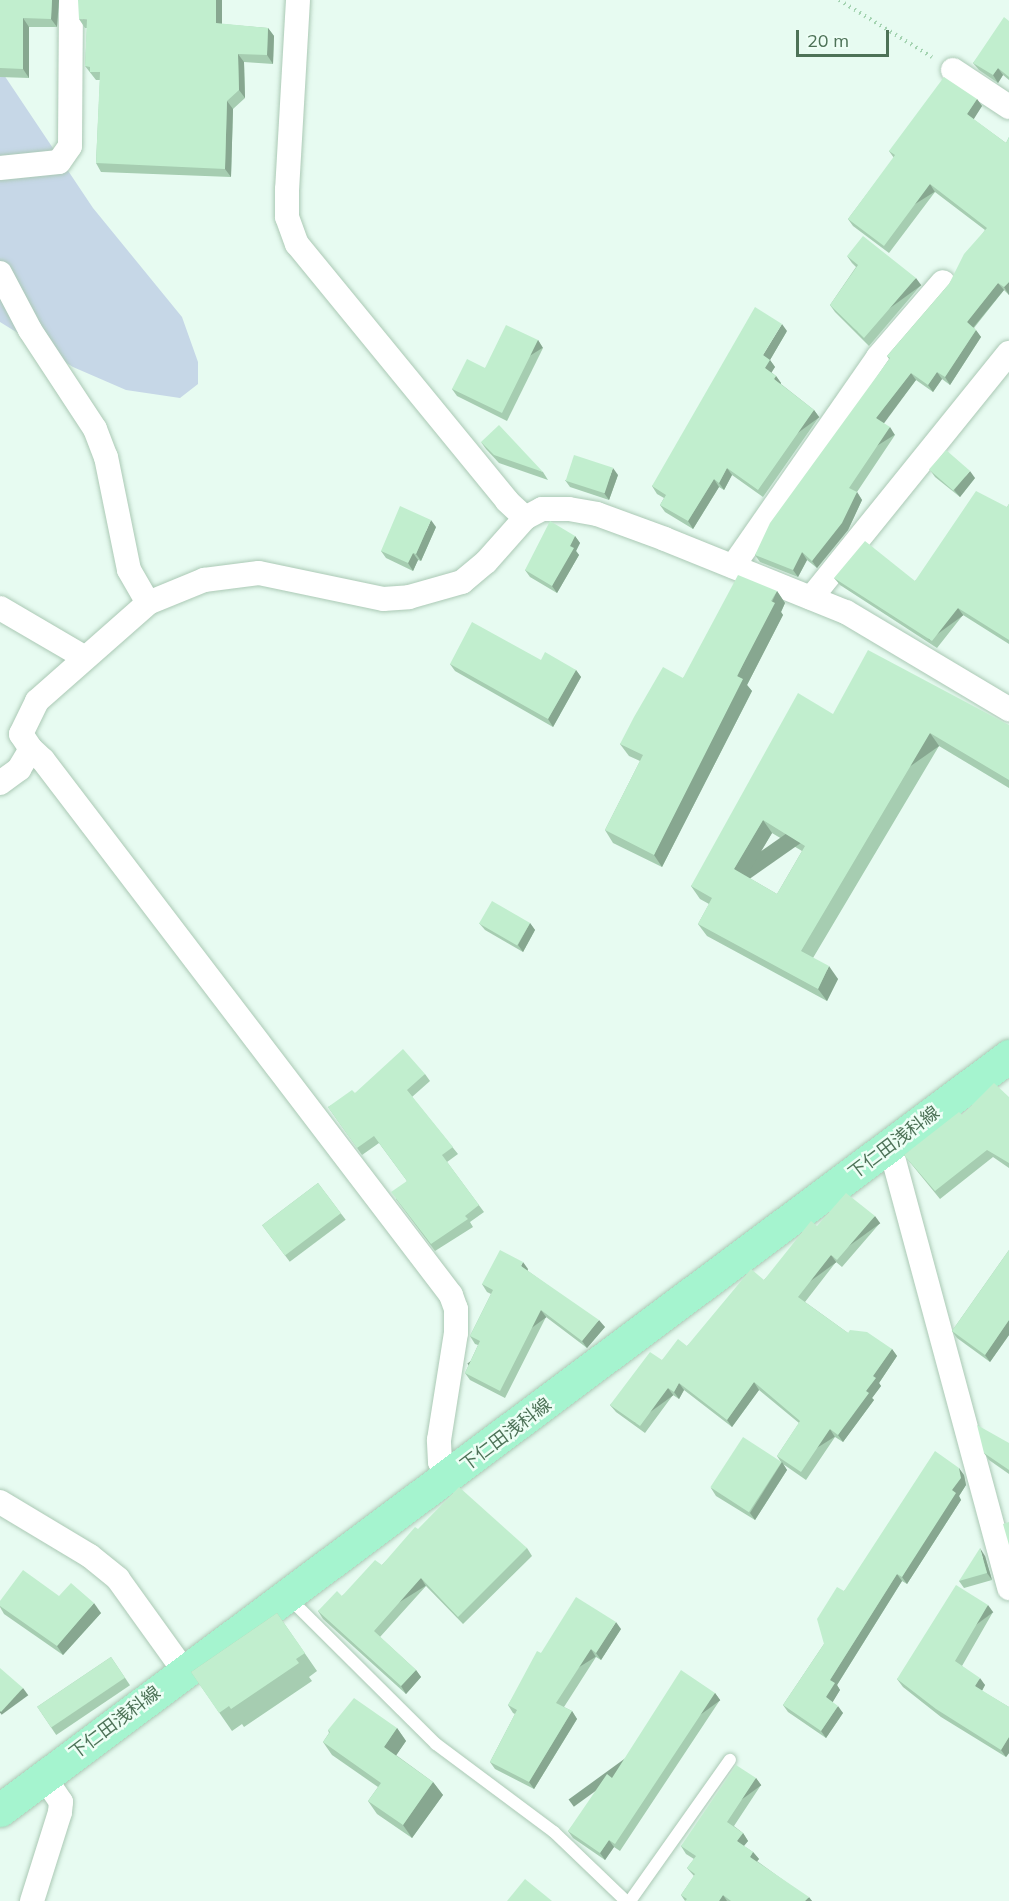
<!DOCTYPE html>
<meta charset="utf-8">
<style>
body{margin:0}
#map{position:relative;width:1009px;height:1901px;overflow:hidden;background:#e7fbf1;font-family:Mulish,"Noto Sans JP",sans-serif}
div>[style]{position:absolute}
.green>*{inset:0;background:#c6d7e7}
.path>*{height:4px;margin-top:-2px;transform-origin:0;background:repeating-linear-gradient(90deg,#a4d3b1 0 1.5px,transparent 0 6px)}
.roads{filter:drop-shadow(0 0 2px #abc9b5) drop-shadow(0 0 2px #abc9b5)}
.service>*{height:12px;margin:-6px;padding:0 6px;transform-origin:6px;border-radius:6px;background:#fff}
.minor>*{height:24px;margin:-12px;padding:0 12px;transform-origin:12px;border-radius:12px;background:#fff}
.primary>*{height:33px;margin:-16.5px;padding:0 16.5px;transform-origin:16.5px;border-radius:16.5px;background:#a5f4cf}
.wall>*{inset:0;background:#a6cdb1;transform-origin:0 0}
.shaded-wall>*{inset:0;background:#87a790;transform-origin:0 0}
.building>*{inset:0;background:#c1eece;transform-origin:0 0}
span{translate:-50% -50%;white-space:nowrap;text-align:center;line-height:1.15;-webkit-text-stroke:5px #edfef5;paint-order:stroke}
.street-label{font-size:18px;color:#4d7257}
.scale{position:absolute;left:796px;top:30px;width:93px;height:27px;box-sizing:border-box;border:3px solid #4d7257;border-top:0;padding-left:8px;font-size:18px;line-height:21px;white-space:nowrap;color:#4d7257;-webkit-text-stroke:4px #edfef5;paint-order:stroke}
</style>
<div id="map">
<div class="green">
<i style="clip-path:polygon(0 69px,93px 208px,182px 317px,198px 362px,198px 384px,180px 398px,126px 390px,73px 367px,0 322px)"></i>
</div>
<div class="path">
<i style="left:839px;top:0;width:109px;rotate:31.5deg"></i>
</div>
<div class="roads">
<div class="service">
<i style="left:287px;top:1596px;width:210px;rotate:44.8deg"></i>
<i style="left:436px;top:1744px;width:147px;rotate:36.7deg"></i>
<i style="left:554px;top:1832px;width:100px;rotate:43.8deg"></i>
<i style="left:630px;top:1901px;width:173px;rotate:-54.7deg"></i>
</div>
<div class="minor">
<i style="left:298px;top:0;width:189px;rotate:93.3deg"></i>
<i style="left:287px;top:189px;width:28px;rotate:90deg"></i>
<i style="left:287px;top:217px;width:29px;rotate:70deg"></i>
<i style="left:297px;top:244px;width:332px;rotate:50.7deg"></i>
<i style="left:507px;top:501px;width:25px;rotate:43deg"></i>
<i style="left:953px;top:70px;width:67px;rotate:33.5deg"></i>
<i style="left:0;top:168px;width:59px;rotate:-5.8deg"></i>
<i style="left:59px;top:162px;width:19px;rotate:-55deg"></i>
<i style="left:70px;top:146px;width:146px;rotate:-89.6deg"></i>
<i style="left:0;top:273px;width:64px;rotate:62.2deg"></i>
<i style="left:30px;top:330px;width:118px;rotate:56.7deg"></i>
<i style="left:95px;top:429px;width:30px;rotate:69deg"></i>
<i style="left:106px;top:457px;width:115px;rotate:78.5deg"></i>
<i style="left:129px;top:570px;width:38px;rotate:60deg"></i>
<i style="left:733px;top:566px;width:254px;rotate:-55.2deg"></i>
<i style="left:878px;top:357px;width:99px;rotate:-49.1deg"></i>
<i style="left:811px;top:598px;width:315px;rotate:-51.1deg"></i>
<i style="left:0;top:608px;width:97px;rotate:30.3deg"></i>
<i style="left:0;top:783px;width:24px;rotate:-36deg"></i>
<i style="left:19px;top:769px;width:23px;rotate:-59deg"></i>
<i style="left:890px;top:1146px;width:458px;rotate:74.9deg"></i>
<i style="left:448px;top:1479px;width:19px;rotate:-115deg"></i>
<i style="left:440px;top:1462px;width:22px;rotate:-93deg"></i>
<i style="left:439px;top:1440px;width:108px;rotate:-81deg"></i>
<i style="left:456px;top:1333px;width:24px;rotate:-90deg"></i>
<i style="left:456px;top:1309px;width:15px;rotate:-110deg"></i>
<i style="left:451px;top:1295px;width:673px;rotate:-127.33deg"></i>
<i style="left:43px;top:760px;width:16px;rotate:-137deg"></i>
<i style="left:31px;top:749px;width:18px;rotate:-124deg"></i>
<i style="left:21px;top:734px;width:37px;rotate:-64deg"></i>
<i style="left:37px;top:701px;width:148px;rotate:-41.4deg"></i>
<i style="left:148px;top:603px;width:61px;rotate:-22.3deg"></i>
<i style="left:204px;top:580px;width:55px;rotate:-7.3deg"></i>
<i style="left:259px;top:573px;width:127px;rotate:11.8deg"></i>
<i style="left:383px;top:599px;width:26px;rotate:-4deg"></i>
<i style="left:409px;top:597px;width:55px;rotate:-15.8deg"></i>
<i style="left:462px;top:582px;width:31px;rotate:-40deg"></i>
<i style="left:486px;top:562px;width:59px;rotate:-48.4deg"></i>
<i style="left:525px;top:518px;width:19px;rotate:-28deg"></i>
<i style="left:542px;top:509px;width:27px"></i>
<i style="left:569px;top:509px;width:28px;rotate:10deg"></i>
<i style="left:597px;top:514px;width:72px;rotate:20.2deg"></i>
<i style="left:665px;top:539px;width:195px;rotate:22deg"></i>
<i style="left:846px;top:612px;width:190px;rotate:30.8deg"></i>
<i style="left:0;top:1502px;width:105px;rotate:31deg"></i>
<i style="left:90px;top:1556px;width:36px;rotate:39deg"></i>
<i style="left:118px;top:1579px;width:113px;rotate:54.3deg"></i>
<i style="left:32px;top:1901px;width:93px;rotate:-72.5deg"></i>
<i style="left:60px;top:1812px;width:10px;rotate:-84deg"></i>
<i style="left:61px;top:1802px;width:30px;rotate:-124deg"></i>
</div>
<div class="primary">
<i style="left:0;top:1810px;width:1260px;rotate:-36.77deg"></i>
</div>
</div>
<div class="wall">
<i style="clip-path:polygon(0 0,59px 0,57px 27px,29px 27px,29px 78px,0 77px)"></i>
<i style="clip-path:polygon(79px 19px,222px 24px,268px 28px,274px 36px,273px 64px,244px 62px,245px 98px,233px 109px,231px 177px,101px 172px,96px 163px,100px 80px,96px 80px,85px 66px,87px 28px,85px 28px)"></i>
<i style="clip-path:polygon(1009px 21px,1009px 80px,1003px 75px,998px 83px,979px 70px,973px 63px)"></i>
<i style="clip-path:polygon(977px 99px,982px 106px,973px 119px,1006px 143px,1009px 137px,1009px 295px,1004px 290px,974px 328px,981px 337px,950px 385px,942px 379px,933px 392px,916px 380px,883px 423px,895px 435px,857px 492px,862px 500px,848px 530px,817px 568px,807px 560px,798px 577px,760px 562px,755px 555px,889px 359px,887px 356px,949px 284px,985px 230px,935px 192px,889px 253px,853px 226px,848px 219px,894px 158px,889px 151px)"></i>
<i style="clip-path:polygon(847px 256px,921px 285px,869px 346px,835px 312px,830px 305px,856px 267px,852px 263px)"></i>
<i style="clip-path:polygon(787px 331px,770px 360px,775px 367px,771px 372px,776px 376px,781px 383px,781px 384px,814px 410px,819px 417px,763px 497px,732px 475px,724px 490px,719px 487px,693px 529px,665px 512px,660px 505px,664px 498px,657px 494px,652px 486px)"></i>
<i style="clip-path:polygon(538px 340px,543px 348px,507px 421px,457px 396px,452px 389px,485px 368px)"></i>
<i style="clip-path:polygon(481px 442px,543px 472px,548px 480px,499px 463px,486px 449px)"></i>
<i style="clip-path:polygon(930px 470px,975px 478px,960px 497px,935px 477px)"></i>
<i style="clip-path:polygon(618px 475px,609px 500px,570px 487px,565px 480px)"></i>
<i style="clip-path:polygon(1009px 504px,1009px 644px,963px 615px,937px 648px,840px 585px,834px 578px,915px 581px,1007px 507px)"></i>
<i style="clip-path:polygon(436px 527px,421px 561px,418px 560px,413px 571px,386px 558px,381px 551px)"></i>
<i style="clip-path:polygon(575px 536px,580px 543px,576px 551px,579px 555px,557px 593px,530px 577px,525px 570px)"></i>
<i style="clip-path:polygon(777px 591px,785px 603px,781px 612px,783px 615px,747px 685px,752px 691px,662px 867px,613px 843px,605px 830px,640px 761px,629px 756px,620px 744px,683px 678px)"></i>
<i style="clip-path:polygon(541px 660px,576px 670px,581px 677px,553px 727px,455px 671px,450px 664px)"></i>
<i style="clip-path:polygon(evenodd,833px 714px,1009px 725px,1009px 788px,939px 746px,813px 958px,838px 979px,827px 1001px,707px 936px,698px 924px,709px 904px,700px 899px,691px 886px,833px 714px,772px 833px,802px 851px,777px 894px,746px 876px,772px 833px)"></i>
<i style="clip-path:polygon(479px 923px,530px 923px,535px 930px,523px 952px,485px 930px)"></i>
<i style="clip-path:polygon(425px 1074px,430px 1081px,412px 1097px,458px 1154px,447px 1162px,484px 1212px,470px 1222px,473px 1227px,435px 1251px,396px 1199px,407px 1181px,379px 1143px,362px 1155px,328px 1107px,355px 1093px)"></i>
<i style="clip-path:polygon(1009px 1097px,1009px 1168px,993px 1157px,940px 1199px,904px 1155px,962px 1115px)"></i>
<i style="left:318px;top:1183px;width:46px;height:70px;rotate:53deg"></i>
<i style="clip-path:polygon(880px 1223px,842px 1267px,836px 1262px,805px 1302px,848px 1333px,892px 1349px,897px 1356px,879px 1383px,881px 1386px,872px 1398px,874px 1400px,843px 1442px,835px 1437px,806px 1480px,783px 1464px,787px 1470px,755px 1520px,716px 1496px,711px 1488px,781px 1462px,777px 1456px,799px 1423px,759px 1390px,732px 1427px,684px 1390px,679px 1399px,673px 1395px,645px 1433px,616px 1412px,610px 1405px,662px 1360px,687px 1346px,764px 1280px,817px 1226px)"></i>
<i style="clip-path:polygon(1009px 1250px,1009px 1335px,990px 1362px,957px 1338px,952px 1331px)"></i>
<i style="clip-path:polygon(528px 1269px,528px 1271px,605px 1327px,587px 1348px,546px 1317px,505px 1398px,470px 1380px,465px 1373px,478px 1345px,475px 1344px,470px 1336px,491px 1294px,487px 1292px,482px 1284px)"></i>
<i style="clip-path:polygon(1009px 1443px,1009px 1474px,989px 1460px,984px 1453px)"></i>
<i style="clip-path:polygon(964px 1475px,966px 1485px,959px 1496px,961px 1500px,907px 1584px,902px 1581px,837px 1685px,840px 1690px,832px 1702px,843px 1713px,826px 1738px,788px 1712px,783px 1705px,824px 1644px,844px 1591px)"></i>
<i style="clip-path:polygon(418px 1529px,527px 1548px,532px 1556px,463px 1624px,426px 1586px,380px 1637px,416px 1670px,421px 1677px,406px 1694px,323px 1619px,318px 1611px,342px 1596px,382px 1565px)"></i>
<i style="clip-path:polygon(985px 1556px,992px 1580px,964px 1588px,959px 1581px)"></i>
<i style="clip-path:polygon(59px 1596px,101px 1613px,63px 1655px,4px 1614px,0 1607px,0 1601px)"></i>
<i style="clip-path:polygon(993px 1612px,962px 1666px,985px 1685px,982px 1691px,1009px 1707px,1009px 1753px,1006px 1757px,941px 1717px,903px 1687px,897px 1679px)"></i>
<i style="clip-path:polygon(277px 1613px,317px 1671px,309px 1677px,312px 1681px,244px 1727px,242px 1724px,232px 1731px,191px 1672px)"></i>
<i style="clip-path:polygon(621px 1629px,601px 1660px,596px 1657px,564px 1707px,572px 1711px,577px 1719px,534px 1789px,495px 1769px,490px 1762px,515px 1714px,513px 1713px,508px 1705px,541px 1653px)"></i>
<i style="left:111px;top:1657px;width:34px;height:89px;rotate:56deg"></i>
<i style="clip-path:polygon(715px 1693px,720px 1700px,620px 1851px,614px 1847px,605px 1860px,573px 1838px,568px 1831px,612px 1778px)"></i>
<i style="clip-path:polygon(397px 1728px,406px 1741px,396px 1755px,433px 1782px,443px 1795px,412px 1838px,377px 1814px,368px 1801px,378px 1787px,332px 1755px,323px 1742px,329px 1733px,328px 1730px)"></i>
<i style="clip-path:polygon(756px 1778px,761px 1785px,734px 1826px,743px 1833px,748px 1841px,744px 1846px,753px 1852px,759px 1859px,757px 1861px,812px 1901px,685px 1901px,681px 1895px,694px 1876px,687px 1868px,694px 1859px,686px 1854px,681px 1846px)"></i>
</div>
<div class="shaded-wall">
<i style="clip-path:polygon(52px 0,59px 0,57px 27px,51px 19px)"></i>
<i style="clip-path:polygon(216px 0,222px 0,222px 32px,216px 23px)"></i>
<i style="clip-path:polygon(23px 18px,29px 27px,29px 78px,23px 69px)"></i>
<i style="clip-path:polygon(268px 28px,274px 36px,273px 64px,267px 55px)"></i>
<i style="clip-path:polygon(238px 54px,244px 62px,245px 98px,239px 90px)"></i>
<i style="clip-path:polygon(998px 68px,1003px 75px,998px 83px,993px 75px)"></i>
<i style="clip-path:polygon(977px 99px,982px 106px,972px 122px,967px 114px)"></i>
<i style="clip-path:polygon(227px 101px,233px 109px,231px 177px,225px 169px)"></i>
<i style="left:930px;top:184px;width:9px;height:77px;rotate:58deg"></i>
<i style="left:916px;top:278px;width:9px;height:79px;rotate:54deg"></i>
<i style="clip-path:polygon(1009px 282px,1009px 295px,1004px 287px)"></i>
<i style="clip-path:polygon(998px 283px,1004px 290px,972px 329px,967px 322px)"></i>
<i style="clip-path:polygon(782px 324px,787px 331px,770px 360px,775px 367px,770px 375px,765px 368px,763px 355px)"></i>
<i style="clip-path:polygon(976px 330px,981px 337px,950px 385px,945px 377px)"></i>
<i style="left:538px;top:340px;width:9px;height:81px;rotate:58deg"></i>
<i style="clip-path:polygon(937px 372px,942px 379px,933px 392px,928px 385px)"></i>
<i style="clip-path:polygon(911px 373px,916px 380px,882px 426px,876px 418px)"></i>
<i style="clip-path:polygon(776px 376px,781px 383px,779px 386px,774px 379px)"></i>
<i style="left:814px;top:410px;width:9px;height:98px;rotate:54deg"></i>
<i style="left:890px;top:427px;width:9px;height:73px;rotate:58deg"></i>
<i style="clip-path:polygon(613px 468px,618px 475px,609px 500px,604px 493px)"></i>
<i style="clip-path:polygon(727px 468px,732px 475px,724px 490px,719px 483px)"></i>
<i style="clip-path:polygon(970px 471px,975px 478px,960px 497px,954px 490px)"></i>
<i style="clip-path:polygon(714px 479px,719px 487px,693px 529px,688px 521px)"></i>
<i style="clip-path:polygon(857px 492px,862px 500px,848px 530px,817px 568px,812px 561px)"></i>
<i style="clip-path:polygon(431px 520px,436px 527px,421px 561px,416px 554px)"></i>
<i style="clip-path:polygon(575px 536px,580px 543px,576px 551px,579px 555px,557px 593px,552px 586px,570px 546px)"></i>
<i style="clip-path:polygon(802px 552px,807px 560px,798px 577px,793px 570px)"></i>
<i style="clip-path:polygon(413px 553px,418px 560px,413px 571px,408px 563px)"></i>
<i style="clip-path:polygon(777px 591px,785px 603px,781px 612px,783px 615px,747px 685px,752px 691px,662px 867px,654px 855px)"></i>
<i style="left:958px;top:608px;width:9px;height:42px;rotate:54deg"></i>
<i style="clip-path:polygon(576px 670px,581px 677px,553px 727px,548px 719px)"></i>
<i style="left:930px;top:733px;width:16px;height:253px;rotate:55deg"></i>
<i style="clip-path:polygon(763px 820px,772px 833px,743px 882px,734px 869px)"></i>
<i style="clip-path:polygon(530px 923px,535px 930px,523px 952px,518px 945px)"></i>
<i style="clip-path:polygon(829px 966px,838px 979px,827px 1001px,818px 989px)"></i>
<i style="left:875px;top:1216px;width:9px;height:58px;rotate:54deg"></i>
<i style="left:831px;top:1255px;width:9px;height:53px;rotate:54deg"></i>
<i style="clip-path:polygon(523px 1262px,528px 1269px,526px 1273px,521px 1266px)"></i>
<i style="left:541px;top:1310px;width:9px;height:91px;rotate:54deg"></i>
<i style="clip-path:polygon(599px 1320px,605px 1327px,587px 1348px,582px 1341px)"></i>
<i style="clip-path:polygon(1009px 1320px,1009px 1335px,990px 1362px,985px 1355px)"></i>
<i style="clip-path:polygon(892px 1349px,897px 1356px,879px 1383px,881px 1386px,872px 1398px,874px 1400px,843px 1442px,838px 1435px,866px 1391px,873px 1376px)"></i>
<i style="clip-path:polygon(754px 1382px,759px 1390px,732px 1427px,727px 1420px)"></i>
<i style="clip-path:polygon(679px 1383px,684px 1390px,679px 1399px,674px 1392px)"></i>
<i style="left:668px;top:1388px;width:9px;height:47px;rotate:54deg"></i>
<i style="left:830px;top:1429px;width:9px;height:52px;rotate:58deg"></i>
<i style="clip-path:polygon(782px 1462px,787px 1470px,755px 1520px,750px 1513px)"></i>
<i style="clip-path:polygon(959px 1468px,964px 1475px,966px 1485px,959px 1496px,961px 1500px,907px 1584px,902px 1577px,952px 1490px)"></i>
<i style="clip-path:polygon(980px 1548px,985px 1556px,992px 1580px,987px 1573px)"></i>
<i style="clip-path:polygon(897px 1574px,902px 1581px,837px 1685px,840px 1690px,831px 1705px,826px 1697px,830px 1680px)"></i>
<i style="left:421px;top:1578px;width:9px;height:71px;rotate:58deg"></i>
<i style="clip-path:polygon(94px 1603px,101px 1613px,63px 1655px,57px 1646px)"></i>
<i style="left:988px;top:1605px;width:9px;height:65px;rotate:54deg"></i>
<i style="clip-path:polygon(616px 1622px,621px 1629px,601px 1660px,596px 1653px)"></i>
<i style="left:591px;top:1649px;width:9px;height:64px;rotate:58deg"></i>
<i style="clip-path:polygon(416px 1670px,421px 1677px,406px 1694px,401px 1686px)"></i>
<i style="clip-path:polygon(980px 1678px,985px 1685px,980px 1694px,975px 1686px)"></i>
<i style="left:23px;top:1688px;width:9px;height:33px;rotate:54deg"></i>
<i style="left:715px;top:1693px;width:9px;height:181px;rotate:54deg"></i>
<i style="clip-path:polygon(838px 1706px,843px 1713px,826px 1738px,821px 1731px)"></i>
<i style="clip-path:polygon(572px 1711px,577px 1719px,534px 1789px,529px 1782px)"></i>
<i style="clip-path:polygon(397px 1728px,406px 1741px,393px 1760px,384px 1747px)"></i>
<i style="clip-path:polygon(1009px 1737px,1009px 1753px,1006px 1757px,1001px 1750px)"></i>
<i style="left:756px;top:1778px;width:9px;height:53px;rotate:54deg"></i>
<i style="clip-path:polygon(433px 1782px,443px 1795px,412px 1838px,403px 1825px)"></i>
<i style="clip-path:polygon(743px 1833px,748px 1841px,742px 1848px,737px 1841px)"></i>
<i style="clip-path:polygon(609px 1840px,614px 1847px,605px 1860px,600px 1853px)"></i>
<i style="clip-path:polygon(753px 1852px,759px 1859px,755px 1864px,750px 1857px)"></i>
<i style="clip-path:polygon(723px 1895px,727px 1901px,719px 1901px)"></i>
<i style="clip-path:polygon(809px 1897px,812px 1901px,805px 1901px)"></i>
</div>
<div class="building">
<i style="clip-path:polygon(0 0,52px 0,51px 19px,23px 18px,23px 69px,0 68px)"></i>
<i style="clip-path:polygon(78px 0,216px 0,216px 23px,268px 28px,267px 55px,238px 54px,239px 90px,227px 101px,225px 169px,96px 163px,100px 72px,90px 72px,90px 67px,85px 66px,87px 19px,79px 19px)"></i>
<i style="clip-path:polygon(1004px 17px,1009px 21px,1009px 77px,998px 68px,993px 75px,973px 63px)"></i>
<i style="clip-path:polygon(944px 77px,977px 99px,967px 114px,1006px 143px,1009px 137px,1009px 282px,1004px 287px,998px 283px,967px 322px,976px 330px,945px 377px,937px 372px,928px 385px,911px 373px,876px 418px,890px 427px,849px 488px,857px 492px,842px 523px,812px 561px,802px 552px,793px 570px,755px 555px,770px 523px,890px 358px,887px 356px,949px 284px,964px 254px,987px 228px,930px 184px,884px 246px,848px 219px,895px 155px,889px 151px)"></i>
<i style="clip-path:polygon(863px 236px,916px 278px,864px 338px,830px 305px,858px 265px,847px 256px)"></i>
<i style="clip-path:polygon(755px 307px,782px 324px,763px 355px,770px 360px,765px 368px,776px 376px,774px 379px,814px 410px,758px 490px,727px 468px,719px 483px,714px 479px,688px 521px,660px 505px,666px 495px,652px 486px)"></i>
<i style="clip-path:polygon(506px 325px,538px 340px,502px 413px,452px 389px,467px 359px,485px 368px)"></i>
<i style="clip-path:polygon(499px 425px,543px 472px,494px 455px,481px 442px)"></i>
<i style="left:946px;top:450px;width:32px;height:26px;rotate:41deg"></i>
<i style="left:574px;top:455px;width:41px;height:27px;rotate:18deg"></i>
<i style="clip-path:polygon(976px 491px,1007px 507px,1009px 504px,1009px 640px,958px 608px,932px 641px,834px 578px,865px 541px,915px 581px)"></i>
<i style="clip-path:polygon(400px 506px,431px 520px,416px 554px,413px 553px,408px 563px,381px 551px)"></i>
<i style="clip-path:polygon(550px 521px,575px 536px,570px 546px,574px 548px,552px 586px,525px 570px)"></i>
<i style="clip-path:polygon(738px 575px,777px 591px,771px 601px,775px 603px,737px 676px,743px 679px,654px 855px,605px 830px,643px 755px,620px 744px,634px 717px,663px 667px,683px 678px)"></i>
<i style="clip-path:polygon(472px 622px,541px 660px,545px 652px,576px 670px,548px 719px,450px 664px)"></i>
<i style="clip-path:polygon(evenodd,868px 650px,1009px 725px,1009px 780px,930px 733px,801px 951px,829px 966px,818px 989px,698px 924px,712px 898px,691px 886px,798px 693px,833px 714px,868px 650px,763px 820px,805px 846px,777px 894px,734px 869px,763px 820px)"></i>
<i style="left:492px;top:901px;width:44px;height:26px;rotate:30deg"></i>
<i style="clip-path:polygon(403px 1049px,425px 1074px,407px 1090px,453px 1147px,442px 1155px,479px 1205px,465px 1216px,468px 1219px,431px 1244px,391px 1192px,407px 1181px,374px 1136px,357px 1148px,328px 1107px,352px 1090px,355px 1093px)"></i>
<i style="clip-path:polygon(994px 1083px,1009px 1097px,1009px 1163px,987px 1150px,935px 1191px,904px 1155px,959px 1112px,962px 1115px)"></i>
<i style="left:318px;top:1183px;width:38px;height:70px;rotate:53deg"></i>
<i style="clip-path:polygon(846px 1193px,875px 1216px,837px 1260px,831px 1255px,798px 1297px,848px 1333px,850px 1330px,867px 1332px,892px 1349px,873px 1376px,876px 1378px,866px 1391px,869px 1393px,838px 1435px,830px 1429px,801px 1472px,777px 1456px,800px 1421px,754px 1382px,727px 1420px,679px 1383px,674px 1392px,668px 1388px,640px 1426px,610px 1405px,650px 1352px,662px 1360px,678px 1339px,687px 1346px,751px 1269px,764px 1280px,811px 1221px,817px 1226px)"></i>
<i style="clip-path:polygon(500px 1250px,523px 1262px,521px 1266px,599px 1320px,582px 1341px,541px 1310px,500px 1391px,465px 1373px,480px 1341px,470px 1336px,493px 1290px,482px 1284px)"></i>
<i style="clip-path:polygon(1009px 1250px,1009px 1320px,985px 1355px,952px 1331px)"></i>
<i style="clip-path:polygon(977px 1425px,1009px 1443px,1009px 1470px,984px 1453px)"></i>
<i style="left:743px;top:1437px;width:46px;height:60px;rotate:33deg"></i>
<i style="clip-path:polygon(935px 1451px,959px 1468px,961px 1478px,952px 1490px,956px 1493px,902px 1577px,897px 1574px,830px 1680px,835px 1683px,826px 1697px,838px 1706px,821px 1731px,783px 1705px,824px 1644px,817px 1619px,837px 1587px,844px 1591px)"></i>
<i style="clip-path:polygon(459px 1487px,527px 1548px,458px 1617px,421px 1578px,374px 1631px,416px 1670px,401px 1686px,318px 1611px,337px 1591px,342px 1596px,375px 1560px,382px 1565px,415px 1527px,418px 1529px)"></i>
<i style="clip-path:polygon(1009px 1522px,1009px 1545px,1003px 1524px)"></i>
<i style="clip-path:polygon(980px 1548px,987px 1573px,959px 1581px)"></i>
<i style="clip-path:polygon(23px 1570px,59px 1596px,71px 1583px,94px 1603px,57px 1646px,0 1606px,0 1601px)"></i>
<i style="clip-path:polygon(956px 1585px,988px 1605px,955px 1661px,980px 1678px,975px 1686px,1009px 1707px,1009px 1737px,1001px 1750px,936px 1709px,897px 1679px)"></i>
<i style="clip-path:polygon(576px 1597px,616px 1622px,596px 1653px,591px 1649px,556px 1703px,572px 1711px,529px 1782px,490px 1762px,517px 1710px,508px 1705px,537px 1651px,541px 1653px)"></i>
<i style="clip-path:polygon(277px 1613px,305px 1653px,296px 1659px,299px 1663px,231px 1709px,229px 1706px,219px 1713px,191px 1672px)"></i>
<i style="left:111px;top:1657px;width:25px;height:89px;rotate:56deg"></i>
<i style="clip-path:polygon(0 1668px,23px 1688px,1px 1712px,0 1711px)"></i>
<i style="clip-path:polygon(681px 1670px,715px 1693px,615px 1844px,609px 1840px,600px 1853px,568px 1831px,607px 1774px,612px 1778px)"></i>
<i style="clip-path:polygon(354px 1698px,397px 1728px,384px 1747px,433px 1782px,403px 1825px,368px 1801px,381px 1783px,323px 1742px,330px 1732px,328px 1730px)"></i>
<i style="clip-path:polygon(736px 1765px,756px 1778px,727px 1822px,743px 1833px,737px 1841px,753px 1852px,750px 1857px,809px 1897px,805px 1901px,731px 1901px,723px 1895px,719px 1901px,685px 1901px,687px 1899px,681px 1895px,695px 1874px,687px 1868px,696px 1856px,681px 1846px)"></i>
<i style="clip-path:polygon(525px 1879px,552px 1901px,507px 1901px)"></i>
</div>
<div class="street-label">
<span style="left:894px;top:1143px;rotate:-37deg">下仁田浅科線</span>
<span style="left:506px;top:1435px;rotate:-37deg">下仁田浅科線</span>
<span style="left:115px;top:1723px;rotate:-37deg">下仁田浅科線</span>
</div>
<div class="scale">20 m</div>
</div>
